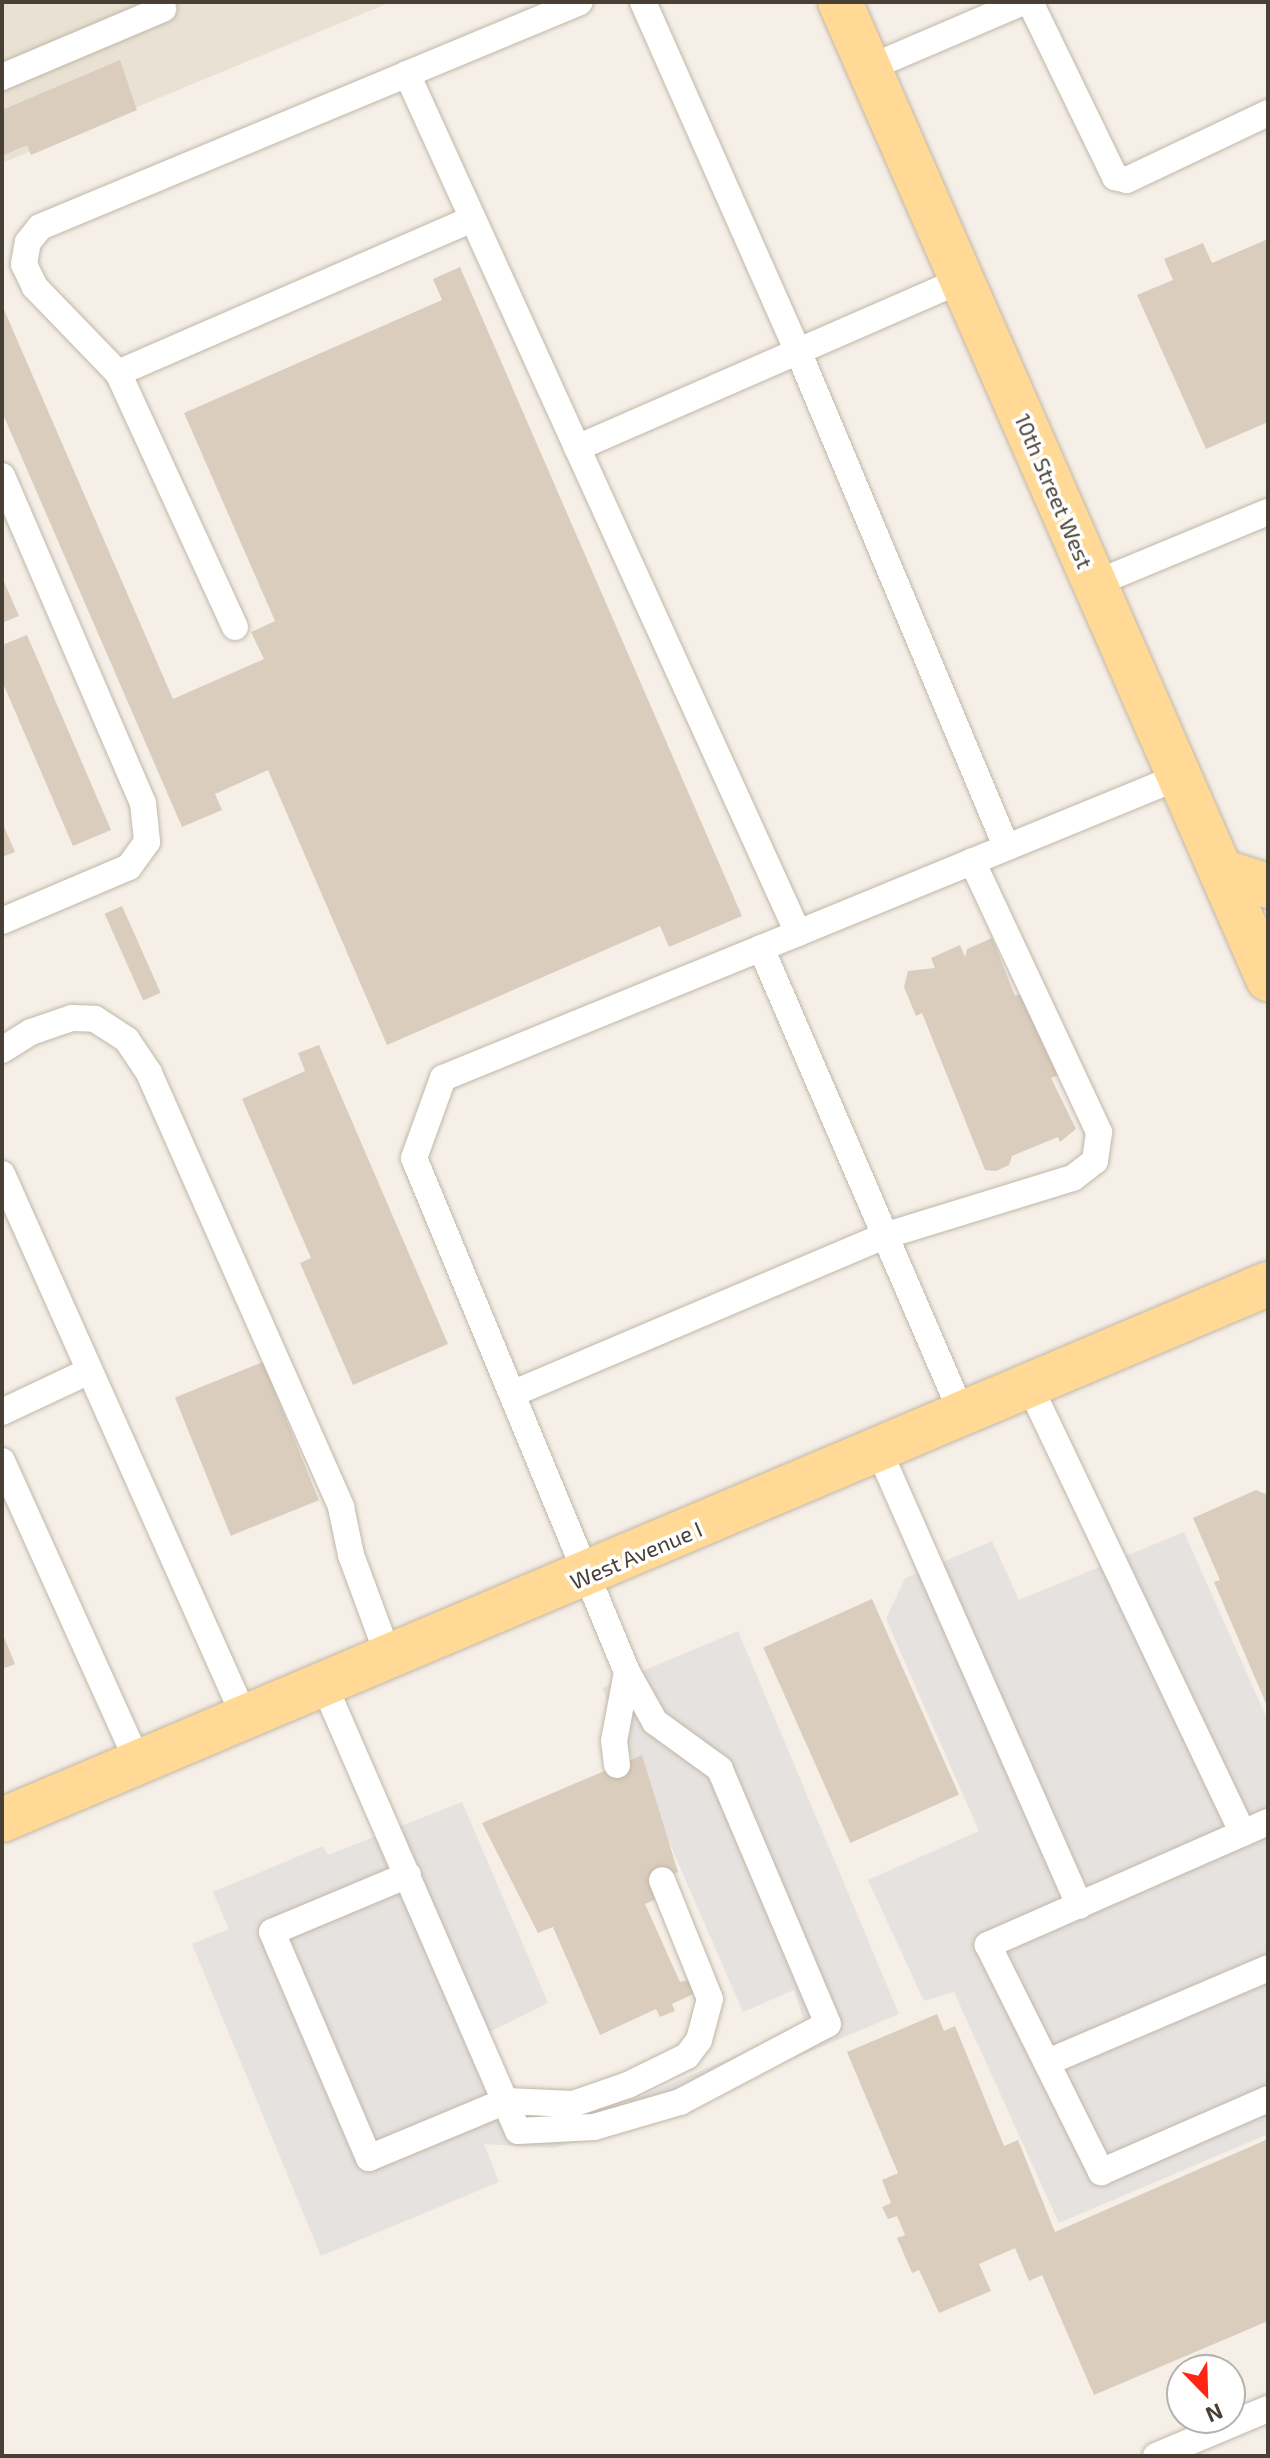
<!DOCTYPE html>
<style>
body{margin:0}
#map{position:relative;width:1270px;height:2458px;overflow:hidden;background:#f5efe7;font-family:"Exo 2",sans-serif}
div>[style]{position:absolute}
.residential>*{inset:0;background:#e9e1d4}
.parking>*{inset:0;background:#e5e2df}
.building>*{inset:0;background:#dacdbe;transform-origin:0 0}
.roads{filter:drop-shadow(0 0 2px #c1b7a8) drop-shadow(0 0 2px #c1b7a8)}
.service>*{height:26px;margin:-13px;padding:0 13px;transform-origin:13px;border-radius:13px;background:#fff}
.primary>*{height:44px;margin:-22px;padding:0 22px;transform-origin:22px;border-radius:22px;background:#ffd995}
span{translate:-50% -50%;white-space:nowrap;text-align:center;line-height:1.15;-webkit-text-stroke:7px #fff;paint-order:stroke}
.street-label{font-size:22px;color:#483f35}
.frame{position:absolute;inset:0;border:4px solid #483f35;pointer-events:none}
.north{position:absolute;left:1166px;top:2354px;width:80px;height:80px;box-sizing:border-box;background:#fff;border:2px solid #b6b2ae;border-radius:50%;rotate:157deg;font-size:22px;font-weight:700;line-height:32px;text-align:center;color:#483f35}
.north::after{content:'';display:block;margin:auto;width:28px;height:36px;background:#ff2613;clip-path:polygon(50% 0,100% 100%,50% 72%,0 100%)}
</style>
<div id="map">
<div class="residential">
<i style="clip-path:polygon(2px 2px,391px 2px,2px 163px)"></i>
</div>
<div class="parking">
<i style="clip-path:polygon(1184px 1532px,1268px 1721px,1268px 2134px,1059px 2223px,954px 1992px,924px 2001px,868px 1880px,979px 1831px,886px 1619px,905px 1578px,992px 1541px,1019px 1600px)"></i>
<i style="clip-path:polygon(738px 1631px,899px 2014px,619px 2132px,553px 2148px,484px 2144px,499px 2182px,321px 2256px,192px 1944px,229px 1929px,213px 1892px,323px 1846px,328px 1855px,462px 1802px,548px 2003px,485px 2034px,523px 2119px,621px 2105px,742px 2053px,804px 2021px,794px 1990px,743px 2012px,602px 1688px)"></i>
</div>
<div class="building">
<i style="clip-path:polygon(120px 60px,137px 110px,31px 155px,27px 145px,2px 156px,2px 110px)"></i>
<i style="clip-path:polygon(1268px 239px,1268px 422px,1206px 449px,1137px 295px,1173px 280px,1164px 259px,1203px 243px,1212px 263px)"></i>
<i style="clip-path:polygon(460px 267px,742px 916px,669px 947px,660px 926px,387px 1045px,268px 770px,215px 794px,222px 810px,182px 827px,2px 412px,2px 305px,173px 699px,264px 659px,251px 632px,275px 621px,184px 413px,442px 300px,433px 279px)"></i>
<i style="clip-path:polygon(2px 577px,19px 616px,2px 623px)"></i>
<i style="clip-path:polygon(27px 635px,111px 830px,73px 846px,2px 681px,2px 645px)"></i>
<i style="clip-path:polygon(2px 822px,15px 852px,2px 857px)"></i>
<i style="left:122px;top:906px;width:95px;height:19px;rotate:66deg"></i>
<i style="clip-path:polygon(992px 938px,1015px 996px,1023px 993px,1038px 1033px,1046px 1040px,1058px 1075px,1051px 1078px,1076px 1129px,1060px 1142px,1058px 1137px,1012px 1156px,1009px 1165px,996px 1171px,985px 1170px,922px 1013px,916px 1016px,904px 987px,908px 971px,935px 968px,931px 958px,960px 945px,965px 957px,967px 949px)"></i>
<i style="clip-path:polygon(319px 1045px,448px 1344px,353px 1385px,300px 1263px,311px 1258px,242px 1099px,305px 1071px,298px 1053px)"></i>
<i style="left:263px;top:1362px;width:149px;height:95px;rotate:68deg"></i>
<i style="clip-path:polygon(1256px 1490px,1268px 1495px,1268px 1708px,1214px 1582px,1220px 1580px,1193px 1518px)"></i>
<i style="left:872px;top:1599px;width:214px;height:119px;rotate:66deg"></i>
<i style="clip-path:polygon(2px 1632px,15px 1664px,2px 1669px)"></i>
<i style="clip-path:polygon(642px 1755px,678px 1872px,657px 1882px,663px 1896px,645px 1904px,680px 1982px,696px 1978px,702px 1990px,672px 2004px,675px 2011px,660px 2017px,656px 2009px,600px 2035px,553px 1927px,538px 1933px,482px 1823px)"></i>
<i style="clip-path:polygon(937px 2014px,944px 2031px,955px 2026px,1004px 2146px,1018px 2140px,1055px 2232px,1268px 2139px,1268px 2321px,1094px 2395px,1042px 2275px,1029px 2281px,1015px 2248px,979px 2264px,991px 2291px,939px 2313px,919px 2270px,912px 2273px,897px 2238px,905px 2235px,897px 2216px,888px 2219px,882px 2207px,891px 2203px,882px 2180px,898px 2173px,847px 2052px)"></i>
</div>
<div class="roads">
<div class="service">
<i style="left:643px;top:2px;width:382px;rotate:66.1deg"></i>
<i style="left:798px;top:351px;width:537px;rotate:67.21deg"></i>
<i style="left:1030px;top:2px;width:195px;rotate:64.1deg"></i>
<i style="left:1115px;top:177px;width:12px;rotate:14deg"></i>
<i style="left:1127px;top:180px;width:156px;rotate:-25.4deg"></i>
<i style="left:869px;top:68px;width:168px;rotate:-23.2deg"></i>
<i style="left:2px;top:77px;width:175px;rotate:-22.9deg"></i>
<i style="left:118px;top:373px;width:387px;rotate:-23.5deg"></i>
<i style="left:577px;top:448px;width:420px;rotate:-23.6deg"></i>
<i style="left:2px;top:476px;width:356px;rotate:66.7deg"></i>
<i style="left:143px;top:803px;width:39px;rotate:84deg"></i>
<i style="left:147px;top:842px;width:31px;rotate:126deg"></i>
<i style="left:129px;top:867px;width:138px;rotate:157deg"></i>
<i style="left:1094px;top:584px;width:188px;rotate:-22.5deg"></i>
<i style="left:235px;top:627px;width:280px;rotate:-114.7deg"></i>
<i style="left:118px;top:373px;width:120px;rotate:-134deg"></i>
<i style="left:35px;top:287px;width:25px;rotate:-116deg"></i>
<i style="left:24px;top:264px;width:22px;rotate:-80deg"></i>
<i style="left:28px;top:242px;width:19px;rotate:-51deg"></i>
<i style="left:40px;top:227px;width:398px;rotate:-22.6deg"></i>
<i style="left:798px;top:933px;width:413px;rotate:-22.3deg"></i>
<i style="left:761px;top:948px;width:510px;rotate:66.65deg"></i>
<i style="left:2px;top:1050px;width:34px;rotate:-32deg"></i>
<i style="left:31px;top:1032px;width:43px;rotate:-18.9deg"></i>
<i style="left:72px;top:1018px;width:23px;rotate:2deg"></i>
<i style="left:95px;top:1019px;width:38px;rotate:33deg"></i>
<i style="left:127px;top:1040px;width:40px;rotate:56deg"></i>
<i style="left:149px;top:1073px;width:475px;rotate:66.1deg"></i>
<i style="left:341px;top:1507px;width:49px;rotate:78.2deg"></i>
<i style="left:351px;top:1555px;width:110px;rotate:69.7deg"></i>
<i style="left:2px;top:1174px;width:596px;rotate:65.93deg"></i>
<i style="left:1030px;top:1387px;width:494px;rotate:64.5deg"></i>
<i style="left:1243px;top:1833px;width:27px;rotate:-24deg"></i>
<i style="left:512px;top:1394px;width:404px;rotate:-23deg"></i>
<i style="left:884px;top:1236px;width:198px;rotate:-17.1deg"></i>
<i style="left:1073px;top:1178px;width:28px;rotate:-38deg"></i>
<i style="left:1095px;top:1161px;width:29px;rotate:-82deg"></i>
<i style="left:1099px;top:1132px;width:299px;rotate:-115.1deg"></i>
<i style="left:2px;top:1412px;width:96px;rotate:-25.2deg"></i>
<i style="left:879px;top:1451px;width:497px;rotate:66.2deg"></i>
<i style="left:2px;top:1461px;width:330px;rotate:65.7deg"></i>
<i style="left:324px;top:1685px;width:486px;rotate:66.5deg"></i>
<i style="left:518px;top:2131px;width:76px;rotate:-3deg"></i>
<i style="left:594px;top:2127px;width:90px;rotate:-16.2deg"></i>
<i style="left:680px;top:2102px;width:167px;rotate:-27.8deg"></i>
<i style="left:828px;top:2024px;width:277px;rotate:-113deg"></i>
<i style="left:720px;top:1769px;width:80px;rotate:-144.1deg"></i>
<i style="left:655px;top:1722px;width:57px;rotate:-119.2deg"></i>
<i style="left:627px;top:1672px;width:556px;rotate:-112.51deg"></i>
<i style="left:414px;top:1158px;width:85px;rotate:-70.1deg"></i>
<i style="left:443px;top:1078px;width:383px;rotate:-22.2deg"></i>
<i style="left:798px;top:933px;width:944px;rotate:-114.47deg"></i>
<i style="left:407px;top:74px;width:187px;rotate:-22.6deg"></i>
<i style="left:617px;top:1765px;width:24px;rotate:-97deg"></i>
<i style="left:614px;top:1741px;width:70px;rotate:-79.3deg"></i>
<i style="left:1243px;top:1833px;width:279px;rotate:156.3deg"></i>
<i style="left:988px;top:1945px;width:254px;rotate:63.5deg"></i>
<i style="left:1101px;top:2172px;width:182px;rotate:-23.6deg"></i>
<i style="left:408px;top:1875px;width:147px;rotate:157.3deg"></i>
<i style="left:272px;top:1932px;width:246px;rotate:66.8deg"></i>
<i style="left:369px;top:2158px;width:148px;rotate:-22.6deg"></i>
<i style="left:506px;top:2101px;width:67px;rotate:2.6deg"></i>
<i style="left:573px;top:2104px;width:58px;rotate:-19.1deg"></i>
<i style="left:628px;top:2085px;width:66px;rotate:-26.2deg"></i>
<i style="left:687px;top:2056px;width:20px;rotate:-53deg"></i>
<i style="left:699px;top:2040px;width:42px;rotate:-75deg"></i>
<i style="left:710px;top:1999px;width:128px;rotate:-112deg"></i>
<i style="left:1048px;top:2062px;width:239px;rotate:-23.1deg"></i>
<i style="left:1156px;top:2456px;width:121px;rotate:-22.8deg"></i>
</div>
<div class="primary">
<i style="left:840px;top:2px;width:1067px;rotate:66.34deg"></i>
<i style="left:1221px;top:871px;width:49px;rotate:17.7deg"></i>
<i style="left:2px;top:1820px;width:1375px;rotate:-22.95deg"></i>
</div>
</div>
<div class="street-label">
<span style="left:1054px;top:491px;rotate:67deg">10th Street West</span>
<span style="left:636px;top:1555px;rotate:-23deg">West Avenue I</span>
</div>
<div class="frame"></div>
<div class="north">N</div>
</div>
